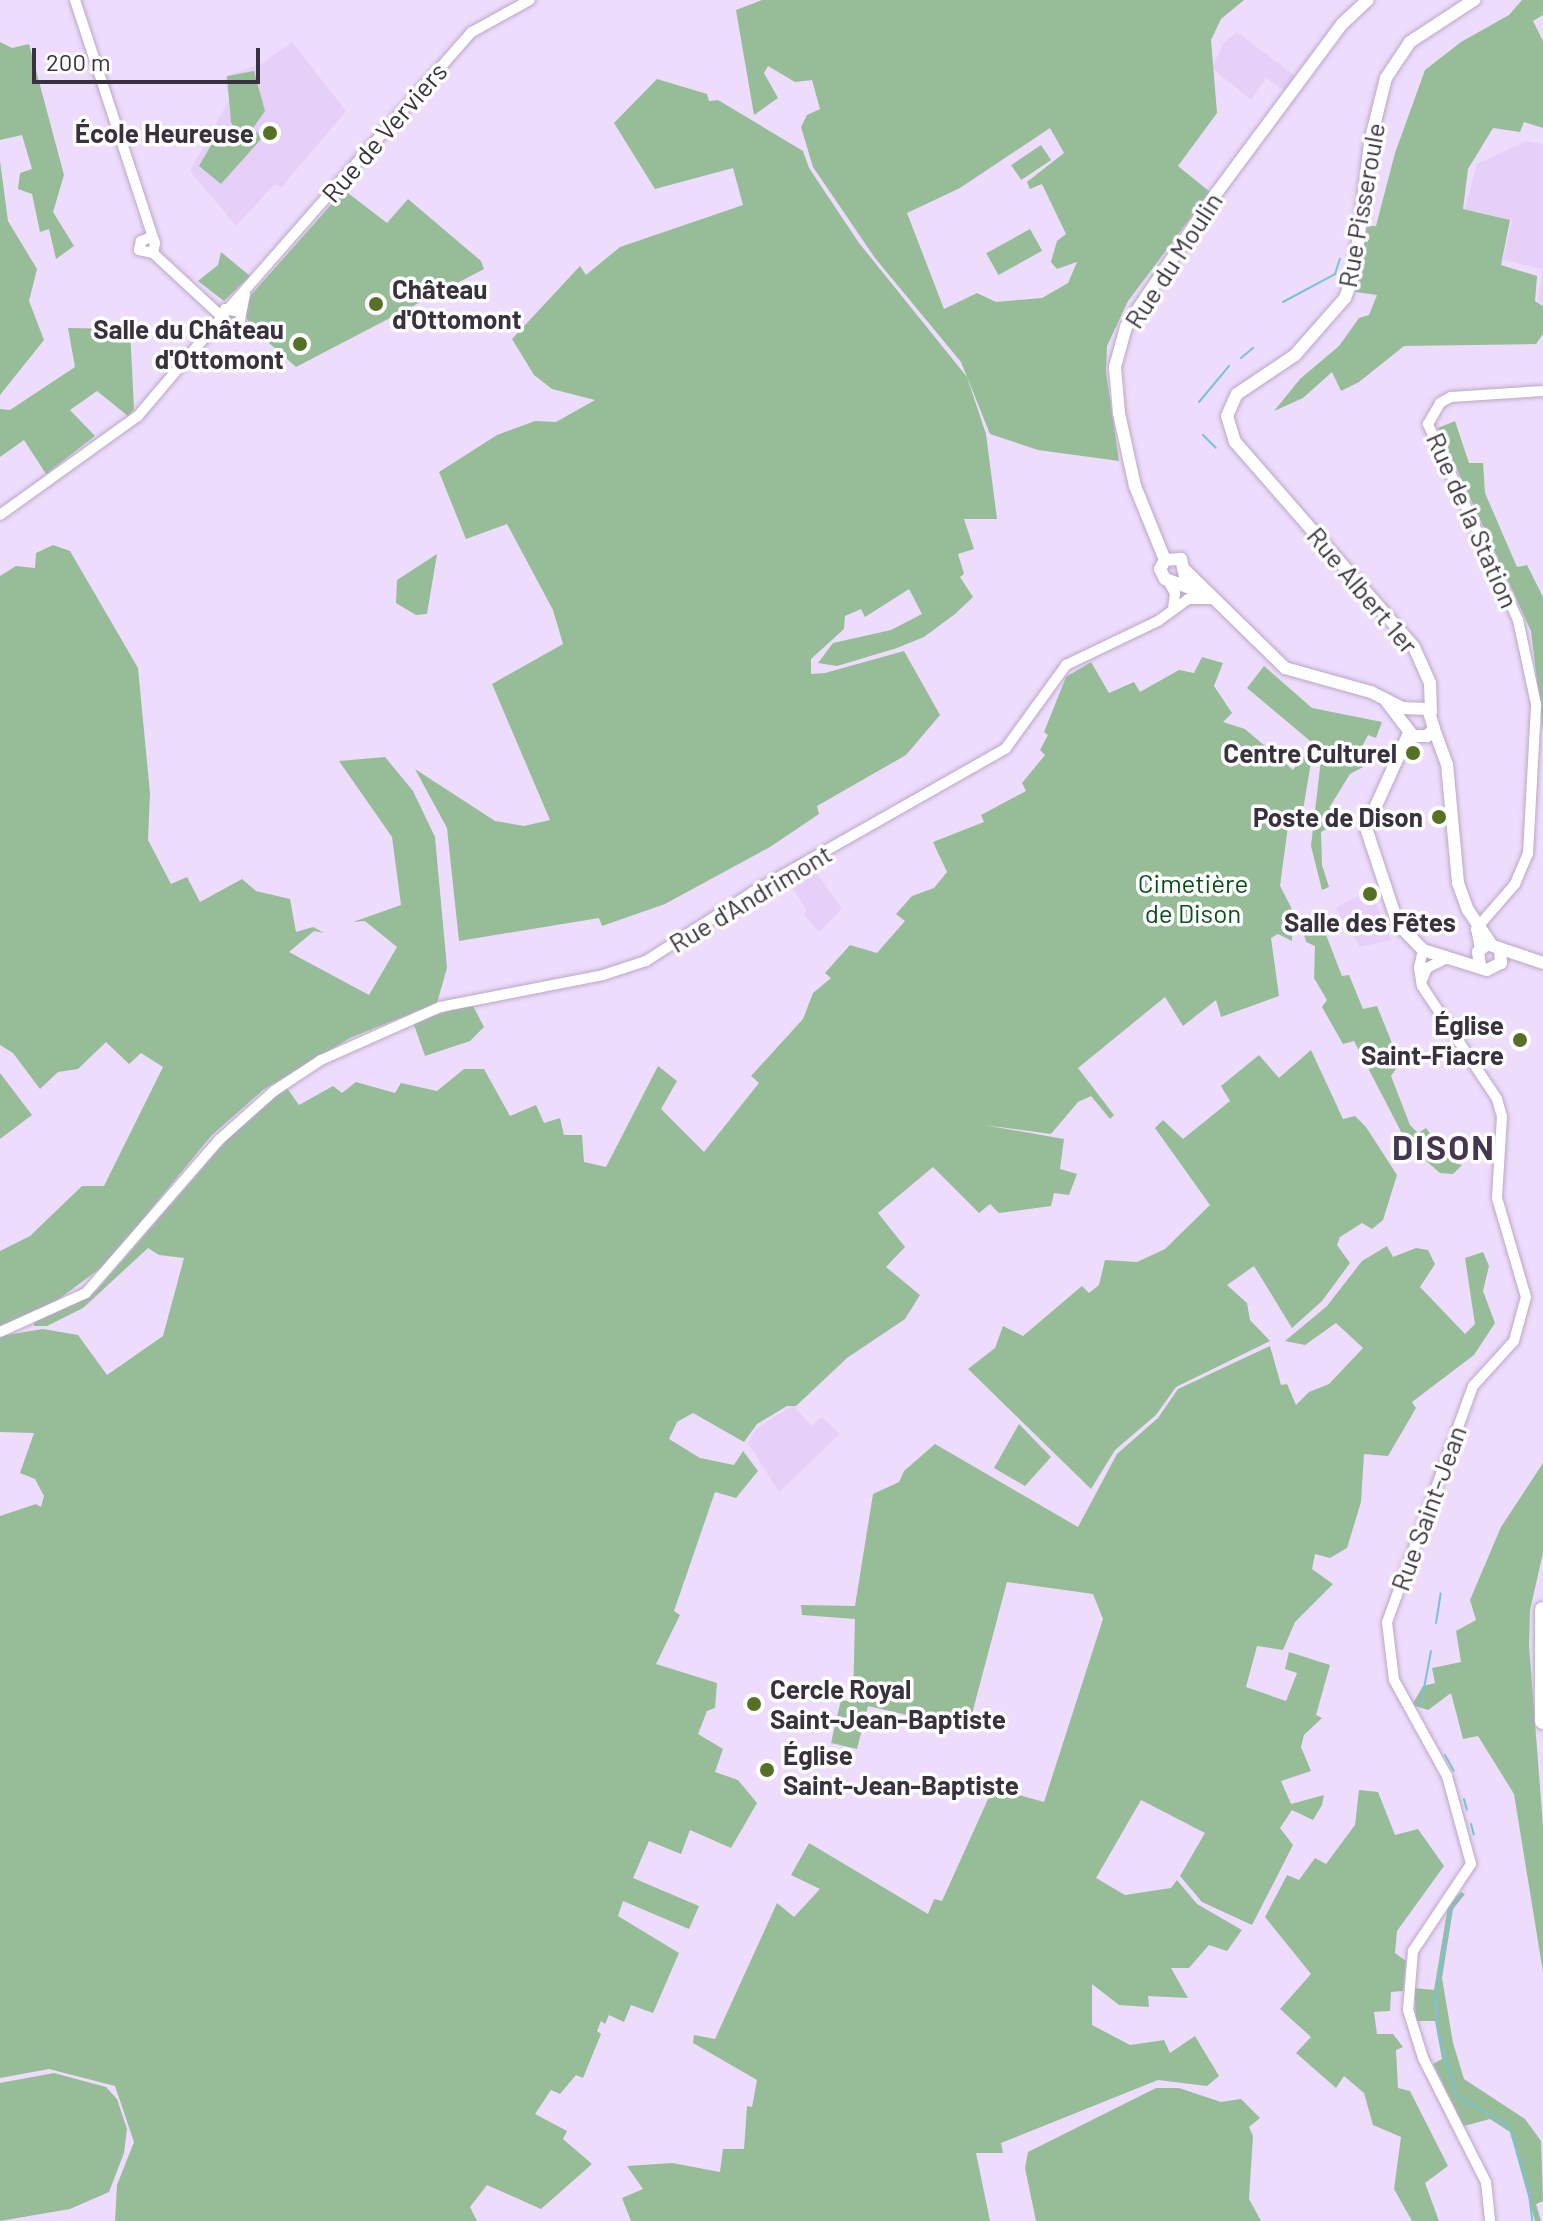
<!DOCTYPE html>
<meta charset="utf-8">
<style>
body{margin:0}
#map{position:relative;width:1543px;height:2221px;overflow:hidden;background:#eedcfc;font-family:Barlow,sans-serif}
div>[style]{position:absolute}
.built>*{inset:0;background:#e6d0f7}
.green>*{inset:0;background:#96bd98;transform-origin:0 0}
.stream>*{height:2px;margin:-1px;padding:0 1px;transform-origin:1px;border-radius:1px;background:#7ac1d9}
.roads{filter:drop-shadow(0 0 2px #b9a8c6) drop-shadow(0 0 2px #b9a8c6)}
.tertiary>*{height:10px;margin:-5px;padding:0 5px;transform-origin:5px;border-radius:5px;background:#fff}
.secondary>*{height:12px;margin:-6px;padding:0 6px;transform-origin:6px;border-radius:6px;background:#fff}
.motorway>*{height:16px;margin:-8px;padding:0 8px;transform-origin:8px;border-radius:8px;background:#fff}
.dots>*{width:22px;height:22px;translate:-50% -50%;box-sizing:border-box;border:4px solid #fff;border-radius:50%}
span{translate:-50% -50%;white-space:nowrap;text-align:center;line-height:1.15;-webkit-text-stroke:7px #fff;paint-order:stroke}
.street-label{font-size:26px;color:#38313e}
.poi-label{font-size:26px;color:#38313e;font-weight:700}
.right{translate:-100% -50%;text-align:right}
.left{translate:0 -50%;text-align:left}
.park-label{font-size:26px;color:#085019}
.district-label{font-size:34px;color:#453750;font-weight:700;letter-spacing:2px}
.scale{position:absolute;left:32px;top:48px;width:228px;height:36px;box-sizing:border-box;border:4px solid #38313e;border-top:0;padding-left:10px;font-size:24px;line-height:28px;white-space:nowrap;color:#38313e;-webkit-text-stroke:6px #fff;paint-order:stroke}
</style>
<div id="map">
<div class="built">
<i style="clip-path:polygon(1237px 32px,1295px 76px,1284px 91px,1266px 78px,1251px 100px,1212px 68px,1223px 44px)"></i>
<i style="clip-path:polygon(292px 42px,346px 111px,281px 188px,275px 184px,236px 226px,190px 171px,229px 100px,225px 77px,263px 63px)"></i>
<i style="clip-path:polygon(1526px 141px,1543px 144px,1543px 304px,1538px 301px,1543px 269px,1503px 260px,1512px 220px,1465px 209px,1477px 164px)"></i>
<i style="clip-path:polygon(811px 865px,842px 909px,819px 932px,803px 914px,807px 910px,786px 879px)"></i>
<i style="clip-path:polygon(1371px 889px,1391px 940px,1360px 947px,1335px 908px)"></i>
<i style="clip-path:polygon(793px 1405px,811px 1426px,822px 1417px,840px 1434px,779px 1492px,748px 1443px,756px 1429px)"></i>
</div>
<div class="green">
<i style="clip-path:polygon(evenodd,762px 0,1244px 0,1221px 19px,1211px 40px,1217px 113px,1178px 166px,1210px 192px,1128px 301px,1107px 346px,1106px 372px,1119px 461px,1038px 450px,990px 434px,961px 362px,875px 258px,813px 167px,801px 127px,807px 115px,820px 109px,812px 80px,795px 82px,768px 66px,764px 73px,778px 98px,754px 115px,736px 10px,762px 0,1050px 128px,1064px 153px,1027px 182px,1030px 189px,1042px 184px,1066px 234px,1057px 241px,1051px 262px,1057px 269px,1077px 262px,1068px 283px,1042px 298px,996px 302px,977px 293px,944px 309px,907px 213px,960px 188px,1050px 128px)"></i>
<i style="clip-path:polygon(1522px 0,1543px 0,1543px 15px,1533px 21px,1543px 41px,1543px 128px,1524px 122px,1520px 132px,1493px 128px,1468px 169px,1463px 209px,1510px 220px,1501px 265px,1537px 276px,1535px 301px,1543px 306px,1543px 334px,1536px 344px,1404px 346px,1359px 382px,1341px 391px,1332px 372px,1303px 398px,1274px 411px,1300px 379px,1339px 346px,1359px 318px,1369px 315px,1377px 295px,1356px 292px,1367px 226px,1376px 226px,1395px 153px,1425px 70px,1461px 42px,1509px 15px)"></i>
<i style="clip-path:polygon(0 42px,12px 48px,29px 44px,64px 175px,53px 212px,74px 246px,56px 259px,49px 229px,40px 232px,32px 194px,18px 189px,20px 173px,32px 169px,22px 135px,0 140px)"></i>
<i style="clip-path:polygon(254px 71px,265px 111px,253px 128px,262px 138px,221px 184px,199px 166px,217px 135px,237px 136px,231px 122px,227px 76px)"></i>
<i style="clip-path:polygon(657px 79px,707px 94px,709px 101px,718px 100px,803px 151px,809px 168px,859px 243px,967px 377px,986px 434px,997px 519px,964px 519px,974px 549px,958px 554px,964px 574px,960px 577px,973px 597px,955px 614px,924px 637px,897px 648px,837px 666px,818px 663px,833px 643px,891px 630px,922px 614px,909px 589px,865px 617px,861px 609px,845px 616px,844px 629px,811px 659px,811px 674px,825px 673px,904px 651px,940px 715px,906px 755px,817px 806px,819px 814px,770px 847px,665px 904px,602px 926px,599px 918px,459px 941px,447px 828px,415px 769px,495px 821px,524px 826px,550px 820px,492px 684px,563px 644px,553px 610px,507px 524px,466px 539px,439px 472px,497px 435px,535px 421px,556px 422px,595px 400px,552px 389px,534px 375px,512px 339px,580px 266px,586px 275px,620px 247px,743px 205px,733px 168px,655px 189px,614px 123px)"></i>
<i style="left:1041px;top:145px;width:18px;height:36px;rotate:56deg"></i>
<i style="clip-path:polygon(0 161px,8px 221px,37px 269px,29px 301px,44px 340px,0 395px)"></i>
<i style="clip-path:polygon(344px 190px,387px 223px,408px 199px,481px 261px,484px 269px,296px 367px,249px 325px,243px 304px)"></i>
<i style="left:1030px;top:229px;width:25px;height:50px;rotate:61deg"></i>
<i style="clip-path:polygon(221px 252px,250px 276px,224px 301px,198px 281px,218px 265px)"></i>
<i style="clip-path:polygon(68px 328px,130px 329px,134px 409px,128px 416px,97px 391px,70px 410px,95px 436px,46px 474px,24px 440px,0 457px,0 409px,10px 410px,75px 367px)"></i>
<i style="clip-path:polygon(1455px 421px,1469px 463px,1483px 463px,1485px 493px,1517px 567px,1527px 565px,1543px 597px,1543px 731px,1531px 631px,1438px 428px)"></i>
<i style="clip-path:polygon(53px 545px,70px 551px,138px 668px,150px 793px,148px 840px,171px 884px,187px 877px,200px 902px,242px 879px,256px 891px,290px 899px,296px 932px,313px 927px,324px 933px,314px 931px,289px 952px,369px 995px,397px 947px,365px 921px,353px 922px,401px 905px,392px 837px,339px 761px,385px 757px,413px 791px,435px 837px,447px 968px,437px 1003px,350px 1038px,263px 1090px,211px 1136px,106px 1264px,52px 1304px,0 1326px,0 1251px,30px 1236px,82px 1186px,104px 1186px,163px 1067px,141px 1053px,129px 1064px,106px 1042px,78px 1069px,58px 1072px,40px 1089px,13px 1053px,0 1045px,0 576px,16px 566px,35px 568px,36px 553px)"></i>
<i style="clip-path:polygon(437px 554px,427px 614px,416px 615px,396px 603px,397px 580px)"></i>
<i style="clip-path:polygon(1202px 657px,1223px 663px,1214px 686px,1232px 713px,1223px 722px,1245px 729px,1293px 770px,1308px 748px,1313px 750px,1302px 816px,1288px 826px,1280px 886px,1292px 909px,1292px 941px,1278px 934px,1271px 938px,1279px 996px,1221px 1017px,1216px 1000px,1183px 1026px,1165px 997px,1078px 1068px,1114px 1115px,1110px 1119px,1091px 1096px,1078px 1102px,1051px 1134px,984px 1125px,1064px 1139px,1060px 1169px,1077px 1174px,1069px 1195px,1054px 1193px,1051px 1206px,999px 1213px,990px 1204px,979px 1213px,933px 1167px,878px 1213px,905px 1247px,886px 1267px,920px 1295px,905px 1319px,847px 1358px,796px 1406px,787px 1406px,757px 1424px,744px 1442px,693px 1413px,677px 1422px,669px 1439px,700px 1458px,734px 1465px,743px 1451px,758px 1471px,736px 1498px,715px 1492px,674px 1611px,680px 1615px,656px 1664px,717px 1683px,715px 1708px,707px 1711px,698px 1734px,723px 1749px,715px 1772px,738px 1780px,757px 1803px,731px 1848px,690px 1830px,681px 1854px,649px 1841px,633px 1878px,699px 1906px,689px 1929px,623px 1901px,618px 1916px,679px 1953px,653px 2013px,631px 2005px,624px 2022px,609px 2015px,605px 2024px,601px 2021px,597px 2031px,601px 2034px,583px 2078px,576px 2075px,560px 2094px,551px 2090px,535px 2114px,567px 2131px,563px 2139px,592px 2164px,541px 2209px,487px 2185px,470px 2207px,477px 2221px,115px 2221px,117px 2185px,134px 2142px,115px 2086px,49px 2069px,0 2078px,0 1516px,36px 1504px,41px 1507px,44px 1496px,35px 1479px,20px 1473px,34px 1433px,0 1432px,0 1336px,43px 1329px,78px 1335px,107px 1375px,163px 1336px,184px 1258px,159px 1255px,148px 1248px,83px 1308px,47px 1326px,34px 1326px,34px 1320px,96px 1291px,245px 1119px,287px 1088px,299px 1105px,333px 1086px,342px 1093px,356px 1082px,395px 1093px,401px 1083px,437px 1091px,464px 1069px,484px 1069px,510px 1116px,536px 1105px,544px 1123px,560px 1118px,564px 1135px,582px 1135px,584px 1162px,606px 1167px,658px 1066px,677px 1081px,661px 1109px,704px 1152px,759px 1083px,751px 1076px,803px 1019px,813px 993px,831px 978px,825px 973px,850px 945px,877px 953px,905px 921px,896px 914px,912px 896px,934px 888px,947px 872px,933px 842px,984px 822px,981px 815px,1026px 791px,1022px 783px,1045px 755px,1040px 750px,1048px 735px,1044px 732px,1066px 677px,1091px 662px,1109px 693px,1134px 682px,1140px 692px,1179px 670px,1194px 673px)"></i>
<i style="clip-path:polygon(1264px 666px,1312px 708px,1382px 722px,1376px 738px,1368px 735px,1362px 747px,1369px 751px,1365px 766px,1350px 774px,1329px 808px,1338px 812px,1334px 825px,1321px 832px,1322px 865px,1329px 887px,1322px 890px,1311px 846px,1322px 751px,1247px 688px)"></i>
<i style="clip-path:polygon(1321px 922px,1342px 976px,1349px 975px,1363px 1009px,1377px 1006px,1400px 1063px,1391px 1076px,1410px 1125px,1418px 1133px,1426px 1128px,1451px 1162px,1462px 1165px,1453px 1174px,1440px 1173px,1408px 1145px,1354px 1041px,1343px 1044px,1322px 1007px,1327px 1000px,1314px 978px,1315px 946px,1306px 942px,1301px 924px)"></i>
<i style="clip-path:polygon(472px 1004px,484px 1027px,470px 1041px,425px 1056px,413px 1022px)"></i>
<i style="clip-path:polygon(1311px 1050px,1343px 1119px,1355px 1116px,1366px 1127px,1397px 1175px,1383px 1220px,1372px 1229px,1362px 1223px,1340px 1237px,1337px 1245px,1350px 1263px,1322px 1301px,1292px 1328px,1254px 1266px,1227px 1285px,1247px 1303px,1250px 1320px,1270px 1341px,1176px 1387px,1156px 1415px,1115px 1450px,1091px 1489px,968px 1369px,995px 1348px,1003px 1326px,1023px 1336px,1082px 1286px,1089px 1293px,1099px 1285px,1105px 1260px,1137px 1262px,1165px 1249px,1210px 1205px,1155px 1128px,1163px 1120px,1183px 1139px,1230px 1101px,1221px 1086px,1259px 1055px,1279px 1078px)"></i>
<i style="clip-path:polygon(0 1073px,32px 1115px,0 1139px)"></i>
<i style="clip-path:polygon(1387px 1246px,1393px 1257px,1416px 1248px,1428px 1250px,1435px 1264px,1420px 1287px,1465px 1334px,1475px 1324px,1465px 1258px,1483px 1252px,1489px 1266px,1483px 1291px,1495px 1323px,1474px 1355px,1412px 1402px,1416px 1408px,1388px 1456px,1364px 1454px,1361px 1502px,1347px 1548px,1330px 1558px,1315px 1554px,1312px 1569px,1333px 1584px,1295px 1622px,1283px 1650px,1257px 1646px,1246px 1687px,1286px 1701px,1297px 1673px,1285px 1669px,1289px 1652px,1330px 1665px,1316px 1715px,1322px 1718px,1304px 1735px,1301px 1747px,1311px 1771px,1281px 1781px,1291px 1804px,1324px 1795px,1322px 1805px,1313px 1820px,1292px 1810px,1280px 1828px,1293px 1845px,1252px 1925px,1202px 1902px,1180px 1876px,1205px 1833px,1141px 1800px,1096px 1878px,1125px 1895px,1171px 1888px,1177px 1880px,1197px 1904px,1242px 1930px,1227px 1951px,1209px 1945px,1189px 1968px,1171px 1968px,1188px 1998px,1148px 1996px,1149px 2007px,1119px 2005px,1092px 1984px,1092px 2025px,1130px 2045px,1164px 2040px,1170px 2053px,1195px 2036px,1219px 2076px,1207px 2086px,1158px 2080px,1001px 2143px,1003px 2153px,976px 2153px,990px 2221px,631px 2221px,622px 2198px,643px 2189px,627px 2166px,672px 2163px,720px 2172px,723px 2149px,744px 2149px,747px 2106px,752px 2107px,757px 2080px,693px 2043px,694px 2035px,715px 2039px,777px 1903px,794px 1917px,820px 1889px,791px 1875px,809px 1843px,928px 1914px,934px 1899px,942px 1901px,993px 1788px,1044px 1802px,1103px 1619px,1093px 1594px,1007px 1582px,968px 1729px,868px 1706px,857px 1749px,831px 1743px,841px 1700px,853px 1702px,855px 1619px,802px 1615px,801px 1605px,855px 1606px,873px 1494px,899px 1482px,904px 1471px,935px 1444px,1078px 1527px,1117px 1454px,1158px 1418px,1178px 1389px,1270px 1346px,1281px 1385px,1287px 1384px,1296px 1405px,1309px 1392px,1329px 1384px,1363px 1348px,1336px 1323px,1305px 1345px,1285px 1341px,1327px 1306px,1362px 1261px)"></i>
<i style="clip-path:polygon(1019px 1424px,1051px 1457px,1025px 1486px,994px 1468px)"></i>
<i style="clip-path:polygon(1543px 1463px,1543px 1553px,1530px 1610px,1529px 1645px,1543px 1826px,1543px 1972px,1514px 1794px,1478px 1736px,1463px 1739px,1451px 1693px,1428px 1710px,1412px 1705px,1423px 1686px,1435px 1683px,1432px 1668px,1461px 1662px,1456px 1631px,1476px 1620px,1470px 1600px,1501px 1527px)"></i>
<i style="clip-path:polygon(1359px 1790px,1378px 1792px,1395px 1835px,1418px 1829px,1444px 1866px,1397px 1931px,1395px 1953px,1406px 1961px,1403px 1991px,1391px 1992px,1390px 2011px,1374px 2012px,1377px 2034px,1393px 2034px,1403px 2047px,1396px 2050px,1398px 2088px,1410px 2091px,1448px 2166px,1425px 2183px,1439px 2221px,1412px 2221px,1394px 2189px,1401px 2137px,1373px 2125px,1364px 2093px,1344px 2076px,1336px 2088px,1296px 2053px,1311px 2037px,1280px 2009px,1311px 1974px,1265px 1917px,1287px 1875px,1299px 1880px,1315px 1858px,1326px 1864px,1355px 1825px)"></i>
<i style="clip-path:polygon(1461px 1892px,1465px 1894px,1453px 1909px,1442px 1978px,1453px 2043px,1464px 2079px,1525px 2119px,1541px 2141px,1543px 2201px,1536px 2204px,1541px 2221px,1535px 2221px,1510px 2132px,1490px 2119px,1464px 2126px,1433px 2064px,1442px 2059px,1435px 2021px,1416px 2021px,1414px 1988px,1434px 1990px,1448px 1906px)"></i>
<i style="clip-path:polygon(54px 2073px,106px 2087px,117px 2099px,127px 2129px,124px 2153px,109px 2192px,70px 2209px,0 2221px,0 2083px)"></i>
<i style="clip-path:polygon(1156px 2088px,1179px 2088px,1221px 2102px,1241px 2099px,1260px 2118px,1249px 2127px,1253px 2136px,1249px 2199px,1261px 2221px,1036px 2221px,1025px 2168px,1028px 2152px)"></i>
</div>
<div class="stream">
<i style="left:1283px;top:302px;width:59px;rotate:-28.3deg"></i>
<i style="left:1335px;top:274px;width:16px;rotate:-72deg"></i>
<i style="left:1241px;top:358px;width:16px;rotate:-40deg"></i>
<i style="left:1199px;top:402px;width:47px;rotate:-50.2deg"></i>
<i style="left:1203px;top:435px;width:18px;rotate:45deg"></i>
<i style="left:1436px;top:1623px;width:30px;rotate:-81deg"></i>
<i style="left:1421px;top:1704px;width:54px;rotate:-79.3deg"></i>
<i style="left:1445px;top:1755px;width:18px;rotate:61deg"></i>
<i style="left:1464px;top:1799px;width:11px;rotate:75deg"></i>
<i style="left:1471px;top:1824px;width:11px;rotate:75deg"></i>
<i style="left:1461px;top:1894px;width:17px;rotate:126deg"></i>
<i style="left:1451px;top:1908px;width:92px;rotate:100deg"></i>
<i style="left:1435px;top:1999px;width:36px;rotate:84deg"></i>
<i style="left:1439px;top:2035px;width:62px;rotate:74.2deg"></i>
<i style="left:1456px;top:2095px;width:61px;rotate:30.3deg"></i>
<i style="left:1509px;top:2126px;width:63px;rotate:72.4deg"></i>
<i style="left:1528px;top:2186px;width:35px;rotate:83deg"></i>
</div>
<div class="roads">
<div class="tertiary">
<i style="left:75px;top:0;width:256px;rotate:71.8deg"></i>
<i style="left:155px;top:243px;width:10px;rotate:101deg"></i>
<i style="left:149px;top:238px;width:9px;rotate:159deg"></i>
<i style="left:141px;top:241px;width:9px;rotate:103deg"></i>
<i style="left:139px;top:250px;width:14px;rotate:12deg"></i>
<i style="left:153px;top:253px;width:93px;rotate:42.8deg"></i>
<i style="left:230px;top:307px;width:366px;rotate:-48.7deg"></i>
<i style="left:472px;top:32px;width:66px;rotate:-28.9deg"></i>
<i style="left:240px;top:312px;width:15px;rotate:-169deg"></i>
<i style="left:225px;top:309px;width:15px;rotate:98deg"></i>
<i style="left:223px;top:324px;width:16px;rotate:4deg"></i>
<i style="left:239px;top:325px;width:31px;rotate:-79deg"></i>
<i style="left:0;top:515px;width:170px;rotate:-35.7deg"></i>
<i style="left:138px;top:416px;width:128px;rotate:-49.7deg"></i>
<i style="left:1168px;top:581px;width:14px;rotate:60deg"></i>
<i style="left:1175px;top:593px;width:17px;rotate:97deg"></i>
<i style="left:1480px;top:949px;width:20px;rotate:-101deg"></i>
<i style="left:1476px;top:929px;width:60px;rotate:-49.1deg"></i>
<i style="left:1515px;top:884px;width:33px;rotate:-67deg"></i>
<i style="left:1528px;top:854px;width:150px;rotate:-86.9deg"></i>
<i style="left:1536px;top:704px;width:86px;rotate:-102.1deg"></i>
<i style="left:1518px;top:620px;width:216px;rotate:-114.7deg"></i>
<i style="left:1428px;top:424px;width:24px;rotate:-60deg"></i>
<i style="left:1440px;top:403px;width:13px;rotate:-29deg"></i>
<i style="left:1451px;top:397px;width:92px;rotate:-3.7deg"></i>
<i style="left:1423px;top:950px;width:18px;rotate:103deg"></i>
<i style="left:1419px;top:968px;width:18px;rotate:81deg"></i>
<i style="left:1422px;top:986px;width:136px;rotate:56.4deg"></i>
<i style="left:1497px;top:1099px;width:18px;rotate:74deg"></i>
<i style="left:1502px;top:1116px;width:82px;rotate:93.5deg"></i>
<i style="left:1497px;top:1198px;width:103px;rotate:73.7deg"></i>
<i style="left:1526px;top:1297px;width:46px;rotate:105.3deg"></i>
<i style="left:1514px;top:1341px;width:61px;rotate:132.3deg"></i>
<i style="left:1473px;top:1386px;width:251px;rotate:110deg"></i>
<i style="left:1387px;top:1622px;width:58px;rotate:83.1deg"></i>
<i style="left:1394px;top:1680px;width:110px;rotate:61.1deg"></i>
<i style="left:1447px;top:1776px;width:91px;rotate:74.7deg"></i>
<i style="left:1471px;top:1864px;width:105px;rotate:123.7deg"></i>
<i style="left:1413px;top:1951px;width:59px;rotate:94.8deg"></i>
<i style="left:1408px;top:2010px;width:50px;rotate:72.6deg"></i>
<i style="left:1423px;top:2058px;width:139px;rotate:63.1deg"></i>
<i style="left:1486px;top:2182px;width:39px;rotate:84deg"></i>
<i style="left:1422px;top:980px;width:13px;rotate:-67deg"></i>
<i style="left:1427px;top:968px;width:20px;rotate:-27deg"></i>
<i style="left:0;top:1332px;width:94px;rotate:-24.4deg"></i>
<i style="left:86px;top:1293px;width:203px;rotate:-49deg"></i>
<i style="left:219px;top:1140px;width:74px;rotate:-41.7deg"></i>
<i style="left:274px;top:1091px;width:56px;rotate:-33.4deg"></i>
<i style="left:321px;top:1060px;width:130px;rotate:-24deg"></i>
<i style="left:440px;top:1007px;width:166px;rotate:-11.1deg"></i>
<i style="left:603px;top:975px;width:45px;rotate:-18deg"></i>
<i style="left:646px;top:961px;width:127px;rotate:-32.8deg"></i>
<i style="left:753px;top:892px;width:291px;rotate:-29.6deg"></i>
<i style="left:1006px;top:748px;width:102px;rotate:-54.1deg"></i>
<i style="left:1066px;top:665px;width:102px;rotate:-25.6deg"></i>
<i style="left:1158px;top:621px;width:37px;rotate:-36deg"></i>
<i style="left:1188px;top:599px;width:23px"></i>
</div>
<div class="secondary">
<i style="left:1165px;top:560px;width:80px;rotate:-112.1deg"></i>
<i style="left:1135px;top:486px;width:75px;rotate:-102.4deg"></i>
<i style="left:1119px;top:413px;width:46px;rotate:-95deg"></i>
<i style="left:1115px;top:367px;width:41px;rotate:-74.6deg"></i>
<i style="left:1126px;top:327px;width:159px;rotate:-56deg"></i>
<i style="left:1215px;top:195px;width:213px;rotate:-53.4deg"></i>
<i style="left:1342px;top:24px;width:35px;rotate:-43deg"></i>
<i style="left:1165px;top:560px;width:10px;rotate:119deg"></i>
<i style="left:1160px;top:569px;width:11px;rotate:63deg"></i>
<i style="left:1165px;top:579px;width:41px;rotate:19.7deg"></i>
<i style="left:1165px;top:560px;width:16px;rotate:-4deg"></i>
<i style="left:1181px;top:559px;width:17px;rotate:77deg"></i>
<i style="left:1186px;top:571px;width:139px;rotate:44.4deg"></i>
<i style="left:1285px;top:668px;width:89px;rotate:15.6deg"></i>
<i style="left:1371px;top:692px;width:35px;rotate:27deg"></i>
<i style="left:1402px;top:708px;width:26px;rotate:2deg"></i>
<i style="left:1428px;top:709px;width:21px;rotate:73deg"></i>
<i style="left:1434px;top:729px;width:10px;rotate:135deg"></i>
<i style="left:1427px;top:736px;width:14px;rotate:180deg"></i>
<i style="left:1413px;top:736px;width:43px;rotate:-127.4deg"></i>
<i style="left:1431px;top:712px;width:29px;rotate:-92deg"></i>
<i style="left:1430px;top:683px;width:39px;rotate:-114deg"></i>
<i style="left:1414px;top:647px;width:272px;rotate:-131.1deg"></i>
<i style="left:1235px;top:442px;width:27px;rotate:-107deg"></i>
<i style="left:1227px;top:416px;width:24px;rotate:-66deg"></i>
<i style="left:1237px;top:394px;width:70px;rotate:-33.9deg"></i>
<i style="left:1295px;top:355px;width:76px;rotate:-48.7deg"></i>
<i style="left:1345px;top:298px;width:25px;rotate:-69deg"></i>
<i style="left:1354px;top:275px;width:134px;rotate:-83.1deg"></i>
<i style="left:1370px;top:142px;width:66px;rotate:-76deg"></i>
<i style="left:1386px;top:78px;width:43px;rotate:-56.3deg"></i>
<i style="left:1410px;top:42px;width:77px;rotate:-33.3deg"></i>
<i style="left:1434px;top:729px;width:37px;rotate:70deg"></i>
<i style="left:1447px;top:764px;width:120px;rotate:84.7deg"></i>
<i style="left:1458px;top:883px;width:29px;rotate:70deg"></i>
<i style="left:1468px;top:910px;width:41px;rotate:55.9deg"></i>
<i style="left:1409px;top:733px;width:104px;rotate:114.4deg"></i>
<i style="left:1366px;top:828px;width:101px;rotate:71.6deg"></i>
<i style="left:1398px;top:924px;width:36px;rotate:46deg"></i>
<i style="left:1423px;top:950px;width:67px;rotate:17.4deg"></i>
<i style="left:1487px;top:970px;width:16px;rotate:-27deg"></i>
<i style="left:1501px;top:963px;width:14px;rotate:-94deg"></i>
<i style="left:1480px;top:966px;width:14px;rotate:-98deg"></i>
<i style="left:1478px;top:952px;width:12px;rotate:-42deg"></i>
<i style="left:1487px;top:944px;width:59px;rotate:18.7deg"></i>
</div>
<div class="motorway">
<i style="left:1543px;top:1610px;width:111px;rotate:90deg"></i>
</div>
</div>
<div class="dots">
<i style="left:270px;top:133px;background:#557126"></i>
<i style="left:376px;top:304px;background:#557126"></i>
<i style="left:300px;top:344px;background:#557126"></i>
<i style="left:1413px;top:753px;background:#557126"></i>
<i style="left:1439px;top:817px;background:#557126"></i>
<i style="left:1370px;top:894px;background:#557126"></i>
<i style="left:1520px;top:1040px;background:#557126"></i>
<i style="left:754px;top:1704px;background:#557126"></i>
<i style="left:767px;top:1770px;background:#557126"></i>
</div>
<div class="street-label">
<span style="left:384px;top:132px;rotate:-49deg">Rue de Verviers</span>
<span style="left:1361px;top:205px;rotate:-80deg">Rue Pisseroule</span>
<span style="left:1173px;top:260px;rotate:-57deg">Rue du Moulin</span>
<span style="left:1473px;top:520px;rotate:66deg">Rue de la Station</span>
<span style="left:1363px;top:590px;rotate:50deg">Rue Albert 1er</span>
<span style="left:750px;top:898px;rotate:-31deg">Rue d'Andrimont</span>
<span style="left:1428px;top:1508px;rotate:-70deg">Rue Saint-Jean</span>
</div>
<div class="poi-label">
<span class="right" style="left:254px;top:133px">École Heureuse</span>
<span class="left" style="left:392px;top:304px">Château<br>d'Ottomont</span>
<span class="right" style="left:284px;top:344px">Salle du Château<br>d'Ottomont</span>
<span class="right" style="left:1397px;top:753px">Centre Culturel</span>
<span class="right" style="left:1423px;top:817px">Poste de Dison</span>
<span style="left:1370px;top:922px">Salle des Fêtes</span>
<span class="right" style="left:1504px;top:1040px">Église<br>Saint-Fiacre</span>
<span class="left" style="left:770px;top:1704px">Cercle Royal<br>Saint-Jean-Baptiste</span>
<span class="left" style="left:783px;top:1770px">Église<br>Saint-Jean-Baptiste</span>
</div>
<div class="park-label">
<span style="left:1193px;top:898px">Cimetière<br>de Dison</span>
</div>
<div class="district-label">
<span style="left:1444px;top:1147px">DISON</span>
</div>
<div class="scale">200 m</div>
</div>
